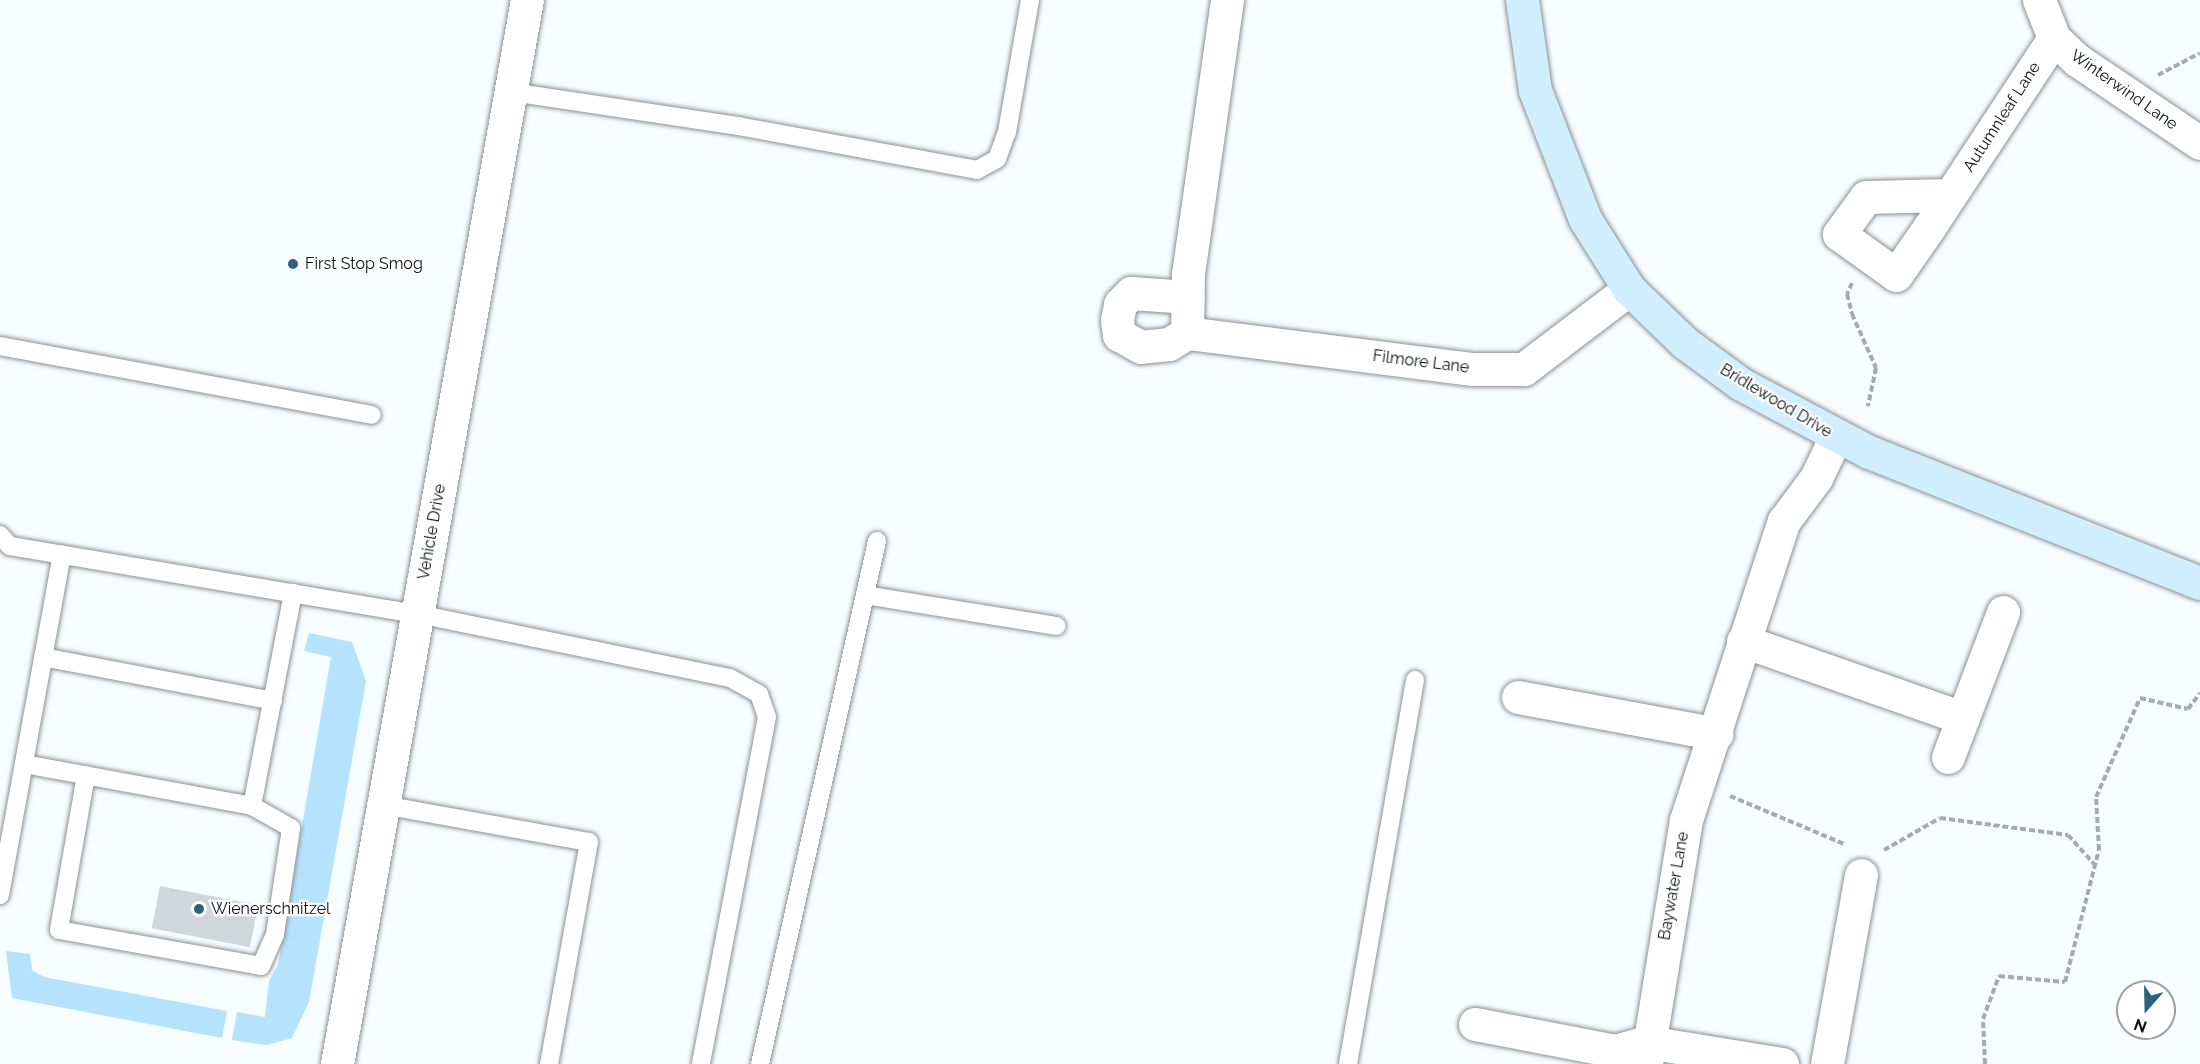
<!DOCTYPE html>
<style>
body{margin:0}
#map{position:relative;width:2200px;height:1064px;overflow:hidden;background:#f7fcfe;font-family:Raleway,sans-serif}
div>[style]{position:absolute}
.green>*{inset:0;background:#b5e3fd}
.building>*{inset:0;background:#cfd7db;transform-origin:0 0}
.path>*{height:4px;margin-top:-2px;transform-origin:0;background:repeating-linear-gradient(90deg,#a6aaac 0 6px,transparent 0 9px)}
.roads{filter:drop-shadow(0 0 2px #899094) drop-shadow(0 0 2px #899094)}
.lane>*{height:18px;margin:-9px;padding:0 9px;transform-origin:9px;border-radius:9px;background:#fff}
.street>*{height:33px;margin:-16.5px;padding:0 16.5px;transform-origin:16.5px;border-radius:16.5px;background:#fff}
.secondary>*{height:33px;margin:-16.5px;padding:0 16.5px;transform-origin:16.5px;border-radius:16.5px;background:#d0eefd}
.dots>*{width:16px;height:16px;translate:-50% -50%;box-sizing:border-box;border:3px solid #fff;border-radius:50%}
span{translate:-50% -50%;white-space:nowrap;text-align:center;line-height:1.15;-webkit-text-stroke:4.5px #fff;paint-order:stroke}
.street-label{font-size:16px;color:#0d1011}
.poi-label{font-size:16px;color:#0d1011}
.left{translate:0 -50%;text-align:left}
.north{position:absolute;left:2116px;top:980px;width:60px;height:60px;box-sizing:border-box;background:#fff;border:2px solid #9e9fa0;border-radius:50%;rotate:200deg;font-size:16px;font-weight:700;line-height:24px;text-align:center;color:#0d1011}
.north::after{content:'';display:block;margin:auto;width:21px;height:27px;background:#2c627d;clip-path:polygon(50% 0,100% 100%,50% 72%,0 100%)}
</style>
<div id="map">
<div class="green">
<i style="clip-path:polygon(309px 633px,352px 642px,366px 681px,309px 1002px,292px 1038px,267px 1045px,232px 1040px,237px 1012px,265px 1017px,269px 981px,278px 965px,331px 657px,304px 651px)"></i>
<i style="clip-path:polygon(6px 951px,30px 954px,32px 970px,44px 977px,227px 1011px,222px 1038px,12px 998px)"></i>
</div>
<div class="building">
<i style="left:160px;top:886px;width:100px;height:43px;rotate:11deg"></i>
</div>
<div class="path">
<i style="left:2158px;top:75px;width:47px;rotate:-27.6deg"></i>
<i style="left:1852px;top:283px;width:12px;rotate:114deg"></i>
<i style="left:1847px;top:294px;width:21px;rotate:76deg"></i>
<i style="left:1852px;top:314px;width:59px;rotate:66deg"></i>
<i style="left:1876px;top:368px;width:39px;rotate:102deg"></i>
<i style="left:1730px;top:796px;width:124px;rotate:22.8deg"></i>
<i style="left:1884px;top:850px;width:64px;rotate:-29.7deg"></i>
<i style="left:1940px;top:818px;width:129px;rotate:7.6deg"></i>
<i style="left:2068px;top:835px;width:40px;rotate:48deg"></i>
<i style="left:1985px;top:1064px;width:45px;rotate:-92.5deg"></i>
<i style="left:1983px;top:1019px;width:46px;rotate:-69.6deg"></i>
<i style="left:1999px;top:976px;width:66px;rotate:5.2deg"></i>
<i style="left:2065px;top:982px;width:136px;rotate:-75.6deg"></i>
<i style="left:2099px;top:850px;width:53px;rotate:-93.2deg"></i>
<i style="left:2096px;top:797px;width:108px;rotate:-66deg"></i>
<i style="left:2140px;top:698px;width:49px;rotate:12.9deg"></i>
<i style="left:2188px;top:709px;width:20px;rotate:-53deg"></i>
</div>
<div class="roads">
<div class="lane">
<i style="left:511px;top:92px;width:230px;rotate:8.5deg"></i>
<i style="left:738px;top:126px;width:243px;rotate:10.4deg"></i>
<i style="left:977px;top:170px;width:23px;rotate:-29deg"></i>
<i style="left:997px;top:159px;width:29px;rotate:-70deg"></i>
<i style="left:1007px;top:132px;width:134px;rotate:-80.1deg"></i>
<i style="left:0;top:346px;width:378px;rotate:10.5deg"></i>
<i style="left:0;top:535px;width:15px;rotate:48deg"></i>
<i style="left:10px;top:546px;width:414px;rotate:9.5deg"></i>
<i style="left:418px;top:614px;width:318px;rotate:11.6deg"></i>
<i style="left:730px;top:678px;width:33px;rotate:29deg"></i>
<i style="left:759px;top:694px;width:24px;rotate:71deg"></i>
<i style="left:767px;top:717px;width:353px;rotate:100.8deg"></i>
<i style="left:865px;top:595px;width:194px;rotate:9.2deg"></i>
<i style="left:43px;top:657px;width:234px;rotate:10.8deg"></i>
<i style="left:24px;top:764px;width:232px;rotate:10.4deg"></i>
<i style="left:252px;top:806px;width:217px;rotate:-79.1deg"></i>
<i style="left:86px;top:775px;width:157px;rotate:99.9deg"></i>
<i style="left:59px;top:930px;width:205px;rotate:10.1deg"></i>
<i style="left:261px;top:966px;width:35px;rotate:-66deg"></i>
<i style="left:275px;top:934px;width:107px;rotate:-81.4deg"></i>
<i style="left:291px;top:828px;width:45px;rotate:-150.6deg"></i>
<i style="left:383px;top:805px;width:209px;rotate:10.2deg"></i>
<i style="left:589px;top:842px;width:226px;rotate:100.2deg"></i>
<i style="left:0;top:895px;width:346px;rotate:-79.7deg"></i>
<i style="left:760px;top:1064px;width:536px;rotate:-77.39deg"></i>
<i style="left:1348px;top:1064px;width:390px;rotate:-80.1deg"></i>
</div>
<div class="street">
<i style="left:1227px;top:0;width:277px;rotate:98.1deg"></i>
<i style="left:1188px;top:274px;width:59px;rotate:91deg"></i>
<i style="left:1187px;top:333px;width:288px;rotate:7.2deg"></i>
<i style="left:1473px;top:369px;width:51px"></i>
<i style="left:1524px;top:369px;width:132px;rotate:-37.3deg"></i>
<i style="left:2039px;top:0;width:41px;rotate:68.5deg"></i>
<i style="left:2054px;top:38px;width:32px;rotate:44deg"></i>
<i style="left:2077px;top:60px;width:148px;rotate:34deg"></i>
<i style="left:1950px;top:195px;width:84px;rotate:178.6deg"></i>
<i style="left:1866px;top:197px;width:46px;rotate:126.1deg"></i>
<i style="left:1839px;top:234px;width:70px;rotate:35.7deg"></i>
<i style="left:1896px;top:275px;width:60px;rotate:-55.2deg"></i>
<i style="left:1930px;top:226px;width:225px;rotate:-56.6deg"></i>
<i style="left:1187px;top:333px;width:21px;rotate:149deg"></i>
<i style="left:1169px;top:344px;width:28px;rotate:174deg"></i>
<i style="left:1141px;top:347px;width:25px;rotate:-151deg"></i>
<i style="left:1119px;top:335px;width:15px;rotate:-98deg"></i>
<i style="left:1117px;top:320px;width:16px;rotate:-79deg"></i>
<i style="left:1120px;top:304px;width:16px;rotate:-45deg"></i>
<i style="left:1131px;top:293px;width:57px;rotate:4deg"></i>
<i style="left:1743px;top:641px;width:233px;rotate:19.3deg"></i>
<i style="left:1518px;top:697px;width:202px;rotate:10.5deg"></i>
<i style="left:1948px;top:757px;width:155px;rotate:-69.2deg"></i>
<i style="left:1475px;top:1024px;width:143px;rotate:10.9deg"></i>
<i style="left:1615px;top:1051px;width:33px;rotate:-16deg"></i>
<i style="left:1647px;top:1042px;width:137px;rotate:9.3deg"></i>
<i style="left:337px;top:1064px;width:1081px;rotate:-79.88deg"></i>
<i style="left:1646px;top:1064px;width:247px;rotate:-80.7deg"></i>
<i style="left:1686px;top:820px;width:315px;rotate:-71.9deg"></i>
<i style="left:1784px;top:521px;width:54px;rotate:-53.3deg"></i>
<i style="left:1816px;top:478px;width:47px;rotate:-64.5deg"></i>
<i style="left:1827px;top:1064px;width:192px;rotate:-79.8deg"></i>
</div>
<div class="secondary">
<i style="left:1522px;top:0;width:91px;rotate:81.8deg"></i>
<i style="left:1535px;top:90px;width:138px;rotate:68.8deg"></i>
<i style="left:1585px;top:219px;width:83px;rotate:57.8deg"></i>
<i style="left:1629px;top:289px;width:78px;rotate:44deg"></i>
<i style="left:1685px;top:343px;width:69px;rotate:36.2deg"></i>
<i style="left:1741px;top:384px;width:145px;rotate:28deg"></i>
<i style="left:1869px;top:452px;width:356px;rotate:21.6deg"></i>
</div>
</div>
<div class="dots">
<i style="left:293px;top:264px;background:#2c627d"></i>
<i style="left:199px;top:909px;background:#2c627d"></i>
</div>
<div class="street-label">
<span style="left:2124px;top:90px;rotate:35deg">Winterwind Lane</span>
<span style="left:2002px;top:117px;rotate:-57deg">Autumnleaf Lane</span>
<span style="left:1421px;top:362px;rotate:7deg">Filmore Lane</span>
<span style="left:1776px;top:401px;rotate:31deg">Bridlewood Drive</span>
<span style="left:432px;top:532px;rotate:-80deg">Vehicle Drive</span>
<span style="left:1674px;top:886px;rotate:-80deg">Baywater Lane</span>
</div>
<div class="poi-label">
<span class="left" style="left:305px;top:264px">First Stop Smog</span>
<span class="left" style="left:211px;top:909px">Wienerschnitzel</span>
</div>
<div class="north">N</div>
</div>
